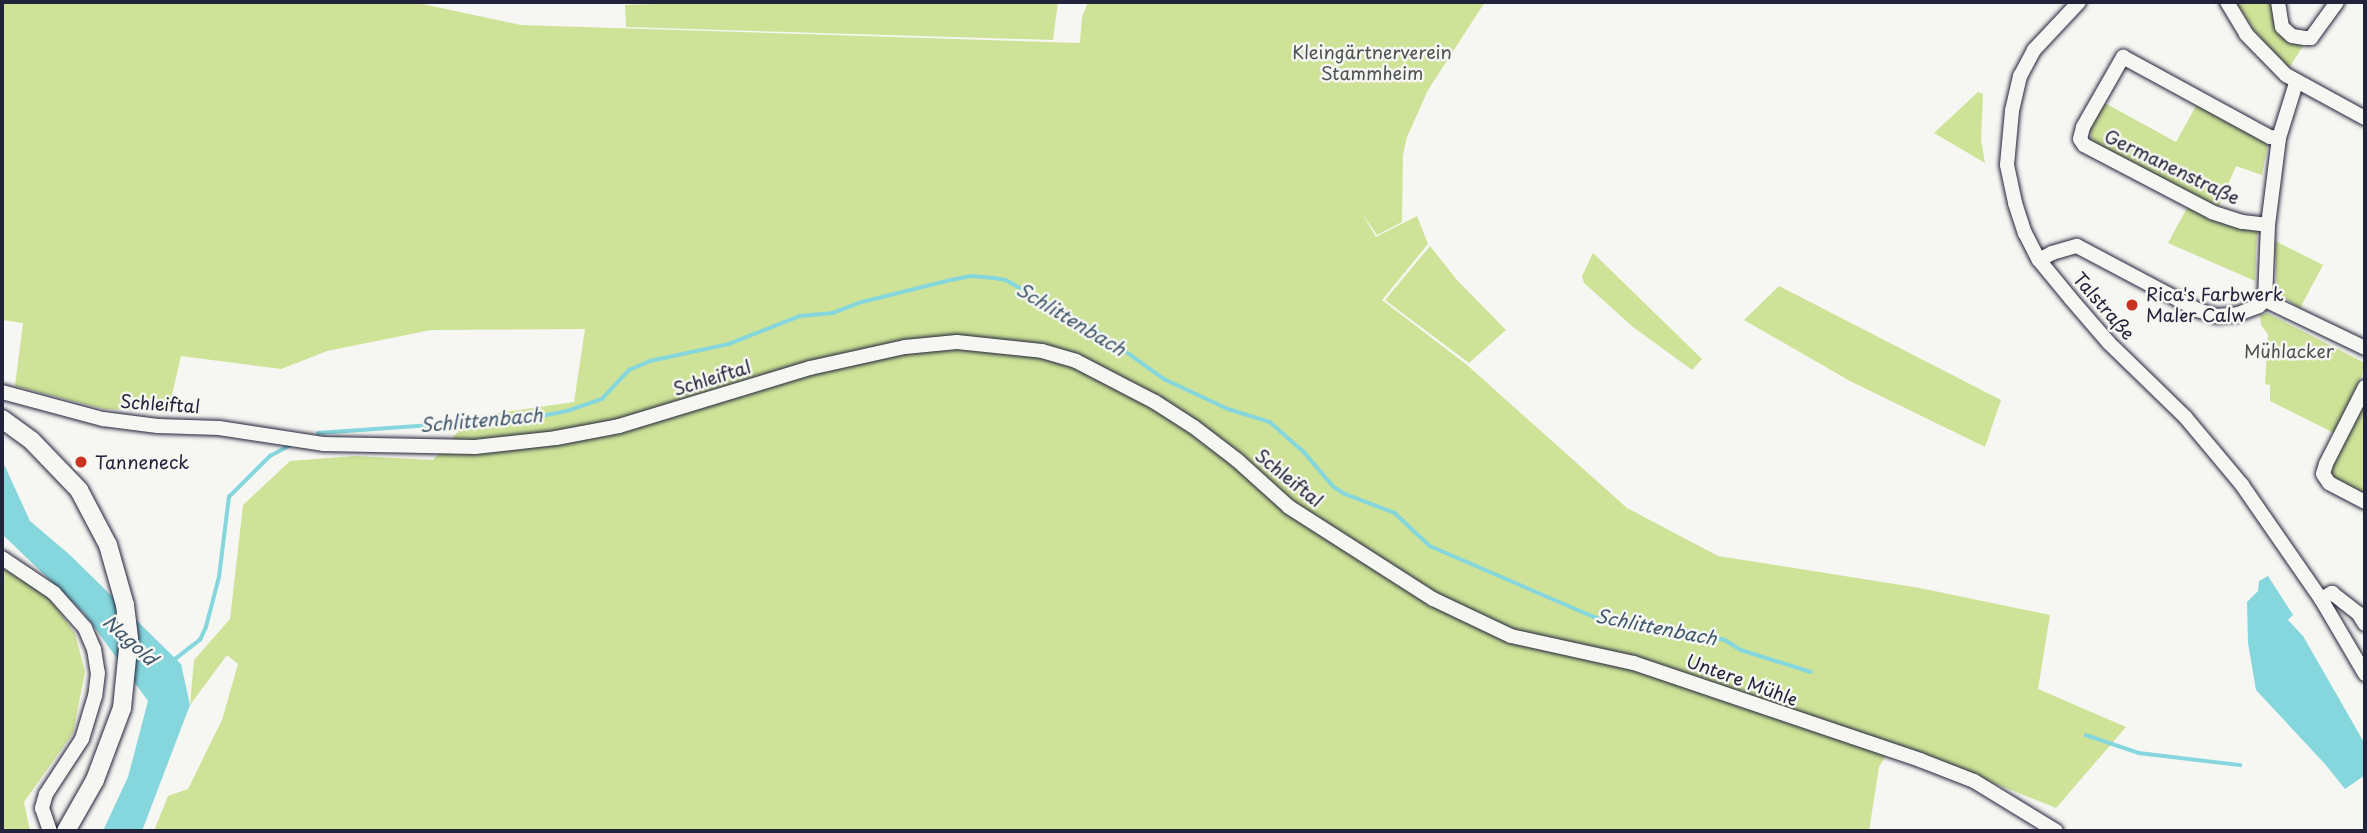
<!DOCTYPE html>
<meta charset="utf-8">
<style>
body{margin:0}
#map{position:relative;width:2367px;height:833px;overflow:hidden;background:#f6f6f2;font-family:"Playpen Sans",sans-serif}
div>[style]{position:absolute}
.green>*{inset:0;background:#cee397}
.water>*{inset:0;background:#85d6dd}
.stream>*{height:3.5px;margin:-1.75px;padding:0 1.75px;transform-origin:1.75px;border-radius:1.75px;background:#85d6dd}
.roads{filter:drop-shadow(0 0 2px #22223b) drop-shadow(0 0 2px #22223b)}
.minor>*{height:14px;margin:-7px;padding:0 7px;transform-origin:7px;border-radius:7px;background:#f6f6f2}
.major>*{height:18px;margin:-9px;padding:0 9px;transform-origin:9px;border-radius:9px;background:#f6f6f2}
.dots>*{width:19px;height:19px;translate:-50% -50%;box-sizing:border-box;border:4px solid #f6f6f2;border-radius:50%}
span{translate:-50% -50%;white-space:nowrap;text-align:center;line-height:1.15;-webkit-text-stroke:5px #f6f6f2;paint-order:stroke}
.park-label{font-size:18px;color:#4d5252}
.street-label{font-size:18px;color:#22223b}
.poi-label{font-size:18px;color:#22223b}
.left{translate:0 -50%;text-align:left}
.water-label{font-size:19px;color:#40586c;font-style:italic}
.frame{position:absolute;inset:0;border:4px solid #22223b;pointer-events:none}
</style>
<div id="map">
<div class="green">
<i style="clip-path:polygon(2px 2px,413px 2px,521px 25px,1080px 43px,1082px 17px,1088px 2px,1485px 2px,1428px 90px,1407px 137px,1403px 155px,1402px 222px,1377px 235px,1361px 212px,1376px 237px,1417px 216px,1428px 244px,1382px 300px,1467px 365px,1627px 508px,1718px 556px,1920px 588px,2050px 615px,2038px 689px,2126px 727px,2056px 808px,1894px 743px,1879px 767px,1869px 831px,154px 831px,168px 796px,188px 789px,222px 720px,238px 664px,227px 655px,190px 705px,194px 660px,230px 619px,243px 505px,290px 461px,355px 456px,433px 460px,471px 417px,574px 402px,585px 329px,431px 330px,327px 351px,281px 369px,181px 356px,168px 412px,104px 409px,15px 386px,23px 323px,2px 320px)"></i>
<i style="clip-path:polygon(708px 2px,1058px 2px,1053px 40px,626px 27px,625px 5px)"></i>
<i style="clip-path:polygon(2236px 2px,2271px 2px,2277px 28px,2291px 43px,2303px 46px,2289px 68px,2259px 38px)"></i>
<i style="clip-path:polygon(1978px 92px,1983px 94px,1981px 140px,1985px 163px,1934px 133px)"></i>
<i style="clip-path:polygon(2103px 102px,2176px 142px,2197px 104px,2268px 143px,2262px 175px,2236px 166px,2219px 206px,2188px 194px,2093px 143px,2089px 128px)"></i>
<i style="clip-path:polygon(2187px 208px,2233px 226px,2257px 231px,2255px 281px,2168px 243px)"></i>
<i style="clip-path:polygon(2275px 241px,2323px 265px,2300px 308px,2277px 293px)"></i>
<i style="clip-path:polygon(1430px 246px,1457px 280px,1506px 330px,1469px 363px,1385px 300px)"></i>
<i style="clip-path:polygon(1593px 253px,1702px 359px,1692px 370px,1633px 327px,1584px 283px,1582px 276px)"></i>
<i style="clip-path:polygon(1779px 286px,2001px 400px,1985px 447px,1850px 381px,1744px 320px)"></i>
<i style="clip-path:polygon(2267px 313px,2365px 363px,2365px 369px,2334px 433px,2270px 401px,2270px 385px,2265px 384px,2268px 334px,2261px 325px,2260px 316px)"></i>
<i style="clip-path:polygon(2361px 407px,2365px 409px,2365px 488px,2362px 495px,2338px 482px,2333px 477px,2331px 465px)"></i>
<i style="clip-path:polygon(2px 568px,38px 589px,54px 604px,75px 634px,85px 672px,73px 733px,24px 802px,30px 831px,2px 831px)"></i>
</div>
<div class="water">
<i style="clip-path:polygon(2px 460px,30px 521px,70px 555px,181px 664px,190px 705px,142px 831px,103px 831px,128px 777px,148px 701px,84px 613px,2px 534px)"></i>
<i style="clip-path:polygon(2268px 576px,2293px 615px,2288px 620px,2303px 636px,2365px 744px,2365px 775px,2345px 789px,2325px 764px,2256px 690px,2248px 643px,2247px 602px,2258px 591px,2259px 581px)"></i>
</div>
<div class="stream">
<i style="left:318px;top:433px;width:214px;rotate:-4deg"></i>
<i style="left:531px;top:418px;width:37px;rotate:-11deg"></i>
<i style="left:567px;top:411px;width:37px;rotate:-19deg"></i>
<i style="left:602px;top:399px;width:40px;rotate:-47deg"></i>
<i style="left:629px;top:370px;width:23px;rotate:-23deg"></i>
<i style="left:650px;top:361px;width:81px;rotate:-12.1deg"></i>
<i style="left:729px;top:344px;width:76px;rotate:-21.5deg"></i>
<i style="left:800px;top:316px;width:33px;rotate:-5deg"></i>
<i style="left:833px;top:313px;width:31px;rotate:-21deg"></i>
<i style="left:862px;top:302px;width:92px;rotate:-13.9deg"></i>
<i style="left:951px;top:280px;width:20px;rotate:-11deg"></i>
<i style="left:971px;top:276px;width:23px;rotate:5deg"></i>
<i style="left:994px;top:278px;width:12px;rotate:9deg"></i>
<i style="left:1006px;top:280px;width:104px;rotate:29.3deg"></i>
<i style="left:1097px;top:331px;width:82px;rotate:35.6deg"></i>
<i style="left:1164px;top:379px;width:71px;rotate:25.1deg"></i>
<i style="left:1228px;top:409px;width:44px;rotate:17.2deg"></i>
<i style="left:1270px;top:422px;width:45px;rotate:41.4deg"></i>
<i style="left:1304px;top:452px;width:46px;rotate:49.4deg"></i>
<i style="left:1334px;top:487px;width:13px;rotate:32deg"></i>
<i style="left:1345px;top:494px;width:53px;rotate:20.8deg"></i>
<i style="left:1395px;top:513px;width:48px;rotate:43.3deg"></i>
<i style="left:1430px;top:546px;width:179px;rotate:23.4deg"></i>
<i style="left:1594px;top:617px;width:46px;rotate:12.5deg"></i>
<i style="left:1639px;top:627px;width:45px;rotate:3.8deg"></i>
<i style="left:1684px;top:630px;width:42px;rotate:13.7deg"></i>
<i style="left:1725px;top:640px;width:19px;rotate:32deg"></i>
<i style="left:1741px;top:650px;width:73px;rotate:17.4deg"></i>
<i style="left:174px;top:660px;width:33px;rotate:-38deg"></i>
<i style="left:200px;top:640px;width:14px;rotate:-65deg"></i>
<i style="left:206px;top:627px;width:52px;rotate:-75.4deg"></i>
<i style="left:219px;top:577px;width:81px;rotate:-82.9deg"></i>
<i style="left:229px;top:497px;width:58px;rotate:-45deg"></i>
<i style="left:270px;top:456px;width:24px;rotate:-28deg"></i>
<i style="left:2086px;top:735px;width:56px;rotate:18.8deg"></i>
<i style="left:2139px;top:753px;width:102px;rotate:6.8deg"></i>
</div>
<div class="roads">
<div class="minor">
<i style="left:2079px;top:2px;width:66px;rotate:133.2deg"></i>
<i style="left:2034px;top:50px;width:30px;rotate:118deg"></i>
<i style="left:2020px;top:76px;width:36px;rotate:103deg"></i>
<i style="left:2012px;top:111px;width:54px;rotate:95.3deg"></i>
<i style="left:2007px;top:165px;width:39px;rotate:78deg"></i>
<i style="left:2015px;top:203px;width:32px;rotate:72deg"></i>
<i style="left:2025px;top:233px;width:30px;rotate:63deg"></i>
<i style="left:2039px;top:260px;width:50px;rotate:50.6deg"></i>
<i style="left:2071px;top:299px;width:58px;rotate:49.2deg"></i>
<i style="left:2109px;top:343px;width:107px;rotate:44.2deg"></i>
<i style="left:2186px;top:418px;width:87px;rotate:50.1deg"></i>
<i style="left:2242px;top:485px;width:139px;rotate:55.3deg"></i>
<i style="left:2321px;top:599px;width:87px;rotate:59.6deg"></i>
<i style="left:2227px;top:2px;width:37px;rotate:59deg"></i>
<i style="left:2246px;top:34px;width:57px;rotate:45.7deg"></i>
<i style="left:2286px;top:75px;width:90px;rotate:28.6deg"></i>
<i style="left:2278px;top:2px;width:25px;rotate:81deg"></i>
<i style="left:2282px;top:27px;width:13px;rotate:42deg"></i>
<i style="left:2292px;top:36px;width:13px;rotate:9deg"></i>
<i style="left:2305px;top:38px;width:6px"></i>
<i style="left:2311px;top:38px;width:44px;rotate:-54.2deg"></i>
<i style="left:2296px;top:83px;width:58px;rotate:107.2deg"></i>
<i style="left:2279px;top:138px;width:88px;rotate:97.2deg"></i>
<i style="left:2268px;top:225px;width:75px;rotate:92.3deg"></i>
<i style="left:2265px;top:300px;width:111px;rotate:25.6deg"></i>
<i style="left:2268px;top:225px;width:26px;rotate:-173deg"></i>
<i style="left:2242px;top:222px;width:32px;rotate:-162deg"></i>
<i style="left:2212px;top:212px;width:144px;rotate:-152.4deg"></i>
<i style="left:2084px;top:145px;width:7px;rotate:-124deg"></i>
<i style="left:2080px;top:139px;width:12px;rotate:-76deg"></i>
<i style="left:2083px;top:127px;width:81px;rotate:-60.3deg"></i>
<i style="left:2123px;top:57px;width:167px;rotate:28.6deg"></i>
<i style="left:2270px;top:137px;width:9px;rotate:6deg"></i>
<i style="left:2039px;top:260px;width:15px;rotate:-28deg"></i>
<i style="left:2052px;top:253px;width:26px;rotate:-16deg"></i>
<i style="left:2077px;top:246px;width:137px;rotate:27.9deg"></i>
<i style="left:2198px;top:310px;width:20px;rotate:18deg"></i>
<i style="left:2217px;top:316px;width:21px;rotate:-5deg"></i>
<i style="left:2238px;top:314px;width:22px;rotate:-21deg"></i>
<i style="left:2259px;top:306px;width:8px;rotate:-45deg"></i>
<i style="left:2365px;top:387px;width:86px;rotate:116.9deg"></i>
<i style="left:2326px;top:464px;width:10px;rotate:107deg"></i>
<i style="left:2323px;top:474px;width:11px;rotate:56deg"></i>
<i style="left:2329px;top:483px;width:41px;rotate:27.8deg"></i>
<i style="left:2px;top:392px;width:105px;rotate:15deg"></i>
<i style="left:103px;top:419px;width:55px;rotate:7.3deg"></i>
<i style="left:158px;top:426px;width:61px;rotate:1.9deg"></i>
<i style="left:219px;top:428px;width:105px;rotate:8.7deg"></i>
<i style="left:323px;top:444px;width:152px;rotate:1.1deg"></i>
<i style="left:475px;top:447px;width:81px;rotate:-6.3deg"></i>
<i style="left:556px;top:438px;width:64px;rotate:-10.8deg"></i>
<i style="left:619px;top:426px;width:200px;rotate:-16.9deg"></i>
<i style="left:810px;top:368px;width:97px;rotate:-12.5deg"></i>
<i style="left:905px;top:347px;width:52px;rotate:-5.5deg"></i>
<i style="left:957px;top:342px;width:85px;rotate:6deg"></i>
<i style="left:1042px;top:351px;width:35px;rotate:16deg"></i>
<i style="left:1076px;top:361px;width:89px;rotate:27.4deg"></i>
<i style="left:1155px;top:402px;width:46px;rotate:32.7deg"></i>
<i style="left:1194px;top:427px;width:54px;rotate:37.5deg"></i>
<i style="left:1237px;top:460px;width:70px;rotate:42.1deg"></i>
<i style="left:1289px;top:507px;width:171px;rotate:32.6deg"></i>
<i style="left:1433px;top:599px;width:86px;rotate:25.4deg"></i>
<i style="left:1511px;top:636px;width:126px;rotate:12.4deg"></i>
<i style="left:1634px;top:663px;width:302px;rotate:18.7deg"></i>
<i style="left:1920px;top:760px;width:58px;rotate:21.3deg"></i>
<i style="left:1974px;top:781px;width:96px;rotate:31.4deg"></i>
<i style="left:2px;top:558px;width:63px;rotate:33.9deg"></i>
<i style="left:54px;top:593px;width:47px;rotate:48.5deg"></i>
<i style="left:85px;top:628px;width:23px;rotate:67deg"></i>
<i style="left:94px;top:649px;width:24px;rotate:81deg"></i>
<i style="left:98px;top:673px;width:23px;rotate:97deg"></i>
<i style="left:95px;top:696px;width:45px;rotate:106.8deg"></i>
<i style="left:82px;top:739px;width:66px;rotate:123.2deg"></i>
<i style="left:46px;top:794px;width:15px;rotate:106deg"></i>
<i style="left:42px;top:808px;width:24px;rotate:71deg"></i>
<i style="left:2321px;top:599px;width:13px;rotate:-29deg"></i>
<i style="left:2332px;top:593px;width:33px;rotate:38deg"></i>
<i style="left:2358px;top:613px;width:13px;rotate:58deg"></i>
</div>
<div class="major">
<i style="left:2px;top:419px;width:37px;rotate:36deg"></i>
<i style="left:32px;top:441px;width:68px;rotate:46.2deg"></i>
<i style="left:79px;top:490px;width:62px;rotate:62.2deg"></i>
<i style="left:108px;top:545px;width:62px;rotate:74.2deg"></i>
<i style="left:125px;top:605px;width:34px;rotate:83deg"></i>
<i style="left:129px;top:639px;width:69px;rotate:95.8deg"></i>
<i style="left:122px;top:708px;width:77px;rotate:110.6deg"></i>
<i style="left:95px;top:780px;width:59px;rotate:119.6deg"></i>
</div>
</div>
<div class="dots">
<i style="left:2132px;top:305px;background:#c8321e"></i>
<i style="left:81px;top:462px;background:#c8321e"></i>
</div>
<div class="park-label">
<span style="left:1372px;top:63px">Kleingärtnerverein<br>Stammheim</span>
<span style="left:2289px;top:351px">Mühlacker</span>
</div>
<div class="street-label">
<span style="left:2172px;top:167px;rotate:26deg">Germanenstraße</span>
<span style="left:2104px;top:306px;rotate:49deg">Talstraße</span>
<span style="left:712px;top:378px;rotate:-17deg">Schleiftal</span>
<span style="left:160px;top:404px;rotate:4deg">Schleiftal</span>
<span style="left:1289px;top:478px;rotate:39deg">Schleiftal</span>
<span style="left:1742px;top:680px;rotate:20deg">Untere Mühle</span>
</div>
<div class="poi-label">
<span class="left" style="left:2146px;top:305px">Rica's Farbwerk<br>Maler Calw</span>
<span class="left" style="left:95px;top:462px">Tanneneck</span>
</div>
<div class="water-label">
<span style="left:1071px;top:319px;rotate:31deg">Schlittenbach</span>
<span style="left:481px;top:420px;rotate:-5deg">Schlittenbach</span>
<span style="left:1656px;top:627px;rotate:11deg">Schlittenbach</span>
<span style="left:130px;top:640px;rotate:42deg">Nagold</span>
</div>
<div class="frame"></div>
</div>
